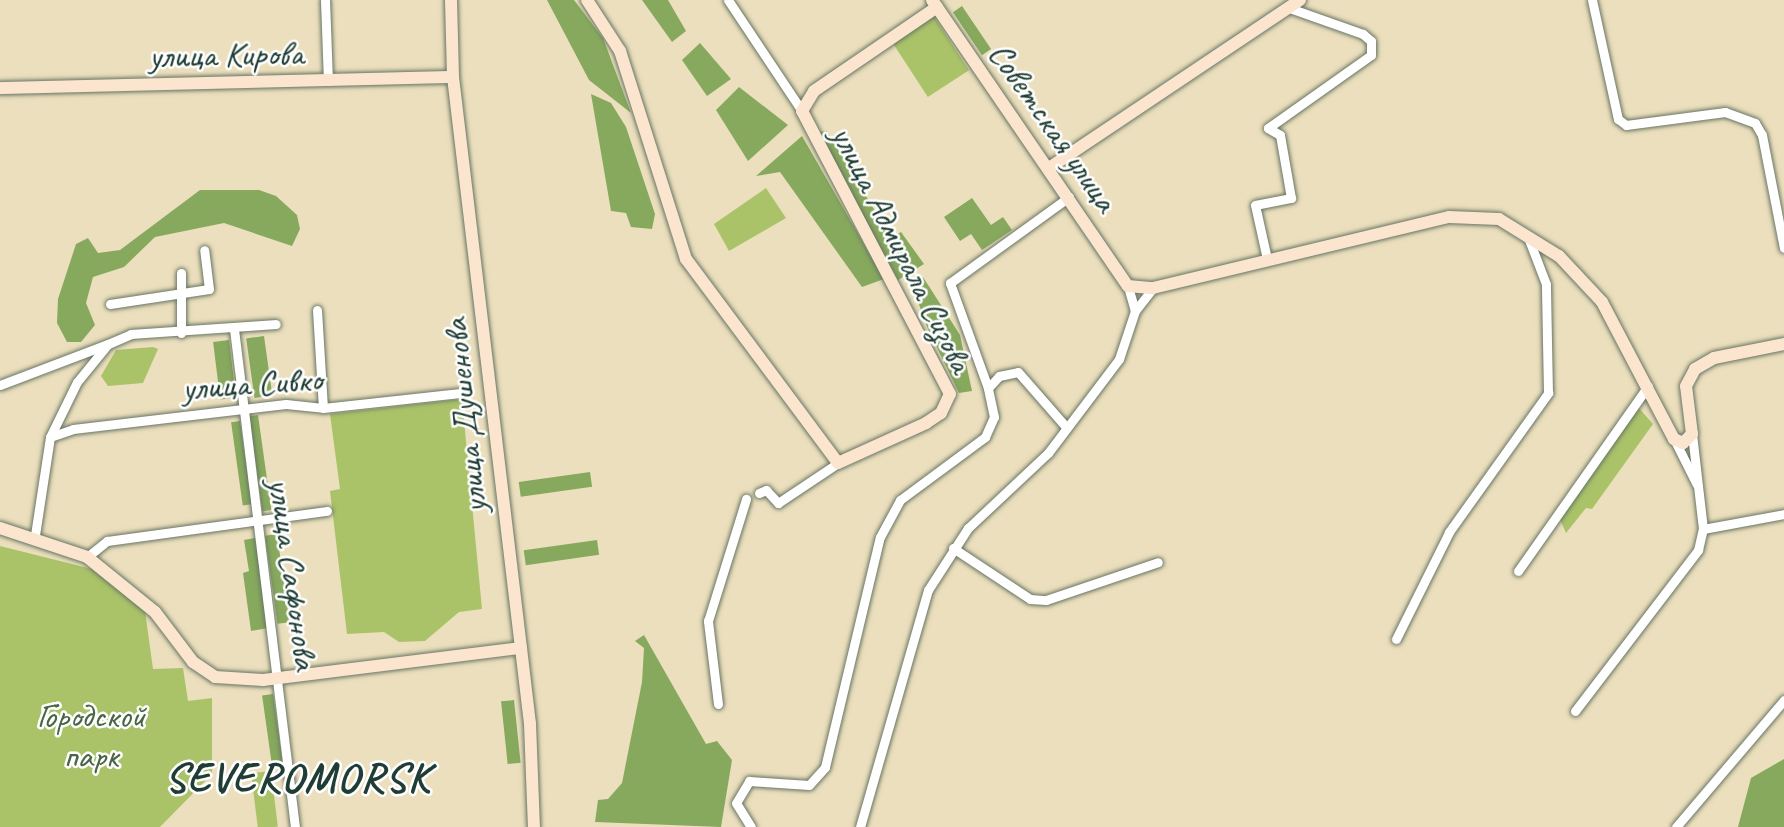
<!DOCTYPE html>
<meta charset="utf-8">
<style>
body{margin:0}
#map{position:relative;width:1784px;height:827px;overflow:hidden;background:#ecdfbd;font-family:Caveat,sans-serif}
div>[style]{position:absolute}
.green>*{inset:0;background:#aac369;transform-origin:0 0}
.forest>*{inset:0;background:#87a95d;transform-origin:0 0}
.roads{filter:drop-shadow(0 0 2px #677664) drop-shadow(0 0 2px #677664)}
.street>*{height:9px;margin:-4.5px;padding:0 4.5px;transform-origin:4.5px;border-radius:4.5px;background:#fff}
.secondary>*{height:12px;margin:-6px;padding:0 6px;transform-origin:6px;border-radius:6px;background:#fbe5cf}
span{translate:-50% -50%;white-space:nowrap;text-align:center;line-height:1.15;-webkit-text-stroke:5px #fff;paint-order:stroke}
.street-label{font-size:35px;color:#1f3d34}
.park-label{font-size:35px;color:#496544}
.district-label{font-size:42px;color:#1f3d34;font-weight:700;letter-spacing:2px}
</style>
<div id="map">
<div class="green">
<i style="left:933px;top:15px;width:66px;height:49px;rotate:57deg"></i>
<i style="clip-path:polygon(766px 188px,786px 218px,729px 251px,714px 224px)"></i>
<i style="clip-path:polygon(153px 347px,158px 349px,143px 383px,108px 386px,101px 376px,116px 350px)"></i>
<i style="clip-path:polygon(462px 399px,482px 609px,459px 612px,425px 641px,399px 642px,384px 632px,347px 634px,330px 491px,340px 489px,330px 414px)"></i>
<i style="clip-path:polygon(1637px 406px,1653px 424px,1592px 509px,1586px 508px,1566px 533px,1559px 517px)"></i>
<i style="clip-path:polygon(0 546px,92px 569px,145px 611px,153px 669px,183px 668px,188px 701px,212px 698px,212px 774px,160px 827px,0 827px)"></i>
<i style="left:271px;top:771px;width:56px;height:20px;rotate:83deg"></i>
</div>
<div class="forest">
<i style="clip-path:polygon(547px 0,574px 0,603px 38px,631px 113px,589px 80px)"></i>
<i style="clip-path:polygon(642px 0,668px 0,686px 31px,672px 42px)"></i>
<i style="left:962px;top:6px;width:52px;height:11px;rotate:56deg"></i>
<i style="clip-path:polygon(700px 43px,731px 79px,707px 96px,682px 60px)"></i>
<i style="clip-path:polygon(739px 87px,788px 125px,748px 161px,716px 110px)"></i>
<i style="clip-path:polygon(591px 94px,611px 103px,626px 127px,655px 214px,652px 229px,631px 227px,626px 213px,611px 211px)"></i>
<i style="clip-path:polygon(827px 131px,884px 226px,892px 237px,901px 232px,924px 264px,898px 280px,817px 132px)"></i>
<i style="clip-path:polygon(802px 136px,884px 279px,862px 287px,780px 172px,756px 176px)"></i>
<i style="clip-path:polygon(200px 190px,259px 190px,276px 196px,297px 215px,300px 229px,292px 246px,224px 223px,155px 237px,124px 267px,93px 277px,86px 303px,95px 325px,81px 342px,67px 342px,57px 323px,58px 299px,76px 244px,88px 238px,98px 253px,120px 250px)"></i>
<i style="clip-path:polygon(972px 198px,991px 225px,1003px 217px,1012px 230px,982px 250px,971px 234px,960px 241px,944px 217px)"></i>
<i style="clip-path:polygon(923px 277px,960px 335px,972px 391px,959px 393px,927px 327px,912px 285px)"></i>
<i style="left:264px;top:336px;width:60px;height:18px;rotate:82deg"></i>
<i style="left:229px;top:340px;width:58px;height:16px;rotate:83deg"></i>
<i style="left:258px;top:415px;width:96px;height:9px;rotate:82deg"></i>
<i style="left:240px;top:421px;width:84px;height:9px;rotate:82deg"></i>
<i style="left:590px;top:472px;width:15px;height:72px;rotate:82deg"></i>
<i style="left:277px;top:534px;width:89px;height:12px;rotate:82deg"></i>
<i style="clip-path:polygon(255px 538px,268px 628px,251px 631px,243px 573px,249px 571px,244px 540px)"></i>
<i style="left:597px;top:540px;width:15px;height:74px;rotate:82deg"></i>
<i style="clip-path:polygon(644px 635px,706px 744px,717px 741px,732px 760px,721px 827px,595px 822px,598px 800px,608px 799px,622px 783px,642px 682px,644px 648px,635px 641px)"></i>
<i style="left:273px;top:694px;width:68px;height:11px;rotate:82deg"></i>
<i style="left:514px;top:700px;width:63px;height:13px;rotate:84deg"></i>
<i style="clip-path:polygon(1784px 759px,1784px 827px,1738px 827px,1751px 778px)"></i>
</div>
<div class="roads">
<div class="street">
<i style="left:325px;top:0;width:81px;rotate:87.9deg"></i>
<i style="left:728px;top:0;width:133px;rotate:56.3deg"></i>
<i style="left:1592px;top:0;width:122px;rotate:77.7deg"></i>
<i style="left:1618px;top:119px;width:10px;rotate:37deg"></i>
<i style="left:1626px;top:125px;width:100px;rotate:-7.5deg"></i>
<i style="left:1725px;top:112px;width:32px;rotate:20deg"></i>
<i style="left:1755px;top:123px;width:14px;rotate:60deg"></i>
<i style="left:1762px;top:135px;width:115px;rotate:79deg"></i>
<i style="left:1267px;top:259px;width:55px;rotate:-102.5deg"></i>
<i style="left:1255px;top:205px;width:37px;rotate:-11deg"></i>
<i style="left:1291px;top:198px;width:64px;rotate:-99.9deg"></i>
<i style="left:1280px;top:135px;width:14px;rotate:-150deg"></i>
<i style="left:1268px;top:128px;width:126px;rotate:-35.3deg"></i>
<i style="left:1371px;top:55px;width:14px;rotate:-90deg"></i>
<i style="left:1371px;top:41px;width:11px;rotate:-139deg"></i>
<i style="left:1363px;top:34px;width:78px;rotate:-160.6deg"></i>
<i style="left:181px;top:273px;width:60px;rotate:90deg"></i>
<i style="left:110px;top:304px;width:100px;rotate:-8.6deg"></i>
<i style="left:209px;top:289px;width:39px;rotate:-97deg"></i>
<i style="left:317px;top:310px;width:98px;rotate:86.5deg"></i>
<i style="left:1135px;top:311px;width:29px;rotate:-52deg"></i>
<i style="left:234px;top:329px;width:502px;rotate:83.02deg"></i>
<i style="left:0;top:385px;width:116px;rotate:-20.8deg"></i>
<i style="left:988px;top:388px;width:112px;rotate:-109.9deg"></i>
<i style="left:950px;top:283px;width:147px;rotate:-35.9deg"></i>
<i style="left:50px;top:437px;width:61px;rotate:-63.9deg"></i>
<i style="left:77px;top:382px;width:49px;rotate:-50.8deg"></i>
<i style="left:108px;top:344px;width:25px;rotate:-23deg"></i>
<i style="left:131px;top:334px;width:145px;rotate:-3.9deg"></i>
<i style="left:1674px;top:439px;width:51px;rotate:63.4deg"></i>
<i style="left:759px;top:493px;width:8px;rotate:-23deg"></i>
<i style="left:766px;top:490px;width:18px;rotate:47deg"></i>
<i style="left:778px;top:503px;width:72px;rotate:-33.7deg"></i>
<i style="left:1703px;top:529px;width:82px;rotate:-10.5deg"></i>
<i style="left:35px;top:535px;width:99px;rotate:-81.3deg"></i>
<i style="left:50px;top:437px;width:24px;rotate:-19deg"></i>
<i style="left:73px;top:429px;width:214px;rotate:-6.7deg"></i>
<i style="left:286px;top:404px;width:37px;rotate:6deg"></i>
<i style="left:323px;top:408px;width:138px;rotate:-6.2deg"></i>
<i style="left:953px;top:548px;width:92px;rotate:33.5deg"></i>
<i style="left:1030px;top:599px;width:16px;rotate:4deg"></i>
<i style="left:1046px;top:600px;width:118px;rotate:-18.7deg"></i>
<i style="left:87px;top:557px;width:26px;rotate:-39deg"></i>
<i style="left:107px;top:541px;width:222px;rotate:-7.8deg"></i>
<i style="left:1518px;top:571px;width:226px;rotate:-54.9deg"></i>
<i style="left:1396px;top:639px;width:119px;rotate:-63.6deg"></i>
<i style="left:1449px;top:532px;width:171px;rotate:-54.5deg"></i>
<i style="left:1548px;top:393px;width:109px;rotate:-91.1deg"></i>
<i style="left:1546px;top:284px;width:50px;rotate:-111deg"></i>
<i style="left:718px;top:704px;width:84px;rotate:-96.9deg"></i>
<i style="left:708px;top:621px;width:128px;rotate:-72.7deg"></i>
<i style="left:1575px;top:711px;width:203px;rotate:-52.6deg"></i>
<i style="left:1698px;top:550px;width:22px;rotate:-77deg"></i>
<i style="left:1703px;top:529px;width:96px;rotate:-96.6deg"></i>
<i style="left:751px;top:827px;width:28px;rotate:-122deg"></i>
<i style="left:736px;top:803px;width:26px;rotate:-59deg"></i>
<i style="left:749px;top:781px;width:60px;rotate:3.8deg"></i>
<i style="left:809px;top:785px;width:24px;rotate:-48deg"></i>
<i style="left:825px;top:767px;width:236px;rotate:-76.6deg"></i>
<i style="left:880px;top:537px;width:42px;rotate:-61.6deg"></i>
<i style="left:900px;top:500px;width:106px;rotate:-36.5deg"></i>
<i style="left:985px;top:437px;width:22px;rotate:-66deg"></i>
<i style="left:994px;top:417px;width:30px;rotate:-102deg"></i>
<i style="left:988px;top:388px;width:16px;rotate:-47deg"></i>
<i style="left:999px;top:376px;width:19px;rotate:-12deg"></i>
<i style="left:1018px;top:372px;width:74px;rotate:48.8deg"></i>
<i style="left:860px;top:827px;width:247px;rotate:-74deg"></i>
<i style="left:928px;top:590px;width:74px;rotate:-57.2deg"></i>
<i style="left:968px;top:528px;width:110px;rotate:-43.2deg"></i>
<i style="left:1048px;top:453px;width:118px;rotate:-52.9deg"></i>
<i style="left:1119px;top:359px;width:51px;rotate:-71.6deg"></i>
<i style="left:1135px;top:311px;width:26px;rotate:-106deg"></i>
<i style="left:1676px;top:827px;width:167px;rotate:-49.6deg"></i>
</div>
<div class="secondary">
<i style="left:451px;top:0;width:77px;rotate:88.5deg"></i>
<i style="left:453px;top:77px;width:652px;rotate:83.21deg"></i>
<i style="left:530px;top:724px;width:103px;rotate:87.8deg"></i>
<i style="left:587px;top:0;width:61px;rotate:57.1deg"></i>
<i style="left:620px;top:51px;width:218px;rotate:72.4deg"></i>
<i style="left:686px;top:259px;width:254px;rotate:53.3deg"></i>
<i style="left:838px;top:463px;width:97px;rotate:-24.4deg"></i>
<i style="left:926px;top:423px;width:18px;rotate:-34deg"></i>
<i style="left:941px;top:413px;width:21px;rotate:-65deg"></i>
<i style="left:950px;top:394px;width:319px;rotate:-117.6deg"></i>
<i style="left:802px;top:111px;width:23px;rotate:-59deg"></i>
<i style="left:814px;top:91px;width:149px;rotate:-34.3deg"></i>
<i style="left:932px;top:0;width:347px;rotate:55.6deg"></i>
<i style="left:1128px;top:286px;width:25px;rotate:5deg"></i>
<i style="left:1153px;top:288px;width:304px;rotate:-13.5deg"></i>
<i style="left:1449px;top:217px;width:50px;rotate:2.3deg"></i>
<i style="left:1499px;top:219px;width:70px;rotate:31.7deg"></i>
<i style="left:1559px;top:256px;width:63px;rotate:46.9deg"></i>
<i style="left:1602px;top:302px;width:155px;rotate:62.3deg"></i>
<i style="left:1674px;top:439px;width:10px;rotate:24deg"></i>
<i style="left:1683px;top:443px;width:13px;rotate:-45deg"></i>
<i style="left:1692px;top:434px;width:48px;rotate:-97.1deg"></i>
<i style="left:1686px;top:386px;width:19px;rotate:-62deg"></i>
<i style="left:1695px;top:369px;width:22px;rotate:-30deg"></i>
<i style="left:1714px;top:358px;width:71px;rotate:-11.3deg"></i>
<i style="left:0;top:88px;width:453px;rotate:-1.4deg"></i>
<i style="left:1049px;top:168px;width:302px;rotate:-33.8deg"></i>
<i style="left:0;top:528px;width:92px;rotate:18.4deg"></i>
<i style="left:87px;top:557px;width:87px;rotate:39deg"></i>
<i style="left:155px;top:612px;width:63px;rotate:52.8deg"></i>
<i style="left:193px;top:662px;width:27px;rotate:34deg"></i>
<i style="left:215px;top:677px;width:48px;rotate:3.6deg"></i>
<i style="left:263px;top:680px;width:260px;rotate:-7.1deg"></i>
</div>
</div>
<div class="street-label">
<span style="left:226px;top:55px;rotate:-1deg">улица Кирова</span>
<span style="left:1053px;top:127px;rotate:55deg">Советская улица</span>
<span style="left:902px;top:249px;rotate:63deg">улица Адмирала Сизова</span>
<span style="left:252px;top:384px;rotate:-4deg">улица Сивко</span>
<span style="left:465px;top:416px;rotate:-96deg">улица Душенова</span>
<span style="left:293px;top:574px;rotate:82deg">улица Сафонова</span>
</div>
<div class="park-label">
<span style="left:91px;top:736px">Городской<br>парк</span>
</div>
<div class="district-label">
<span style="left:298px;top:778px">SEVEROMORSK</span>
</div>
</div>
